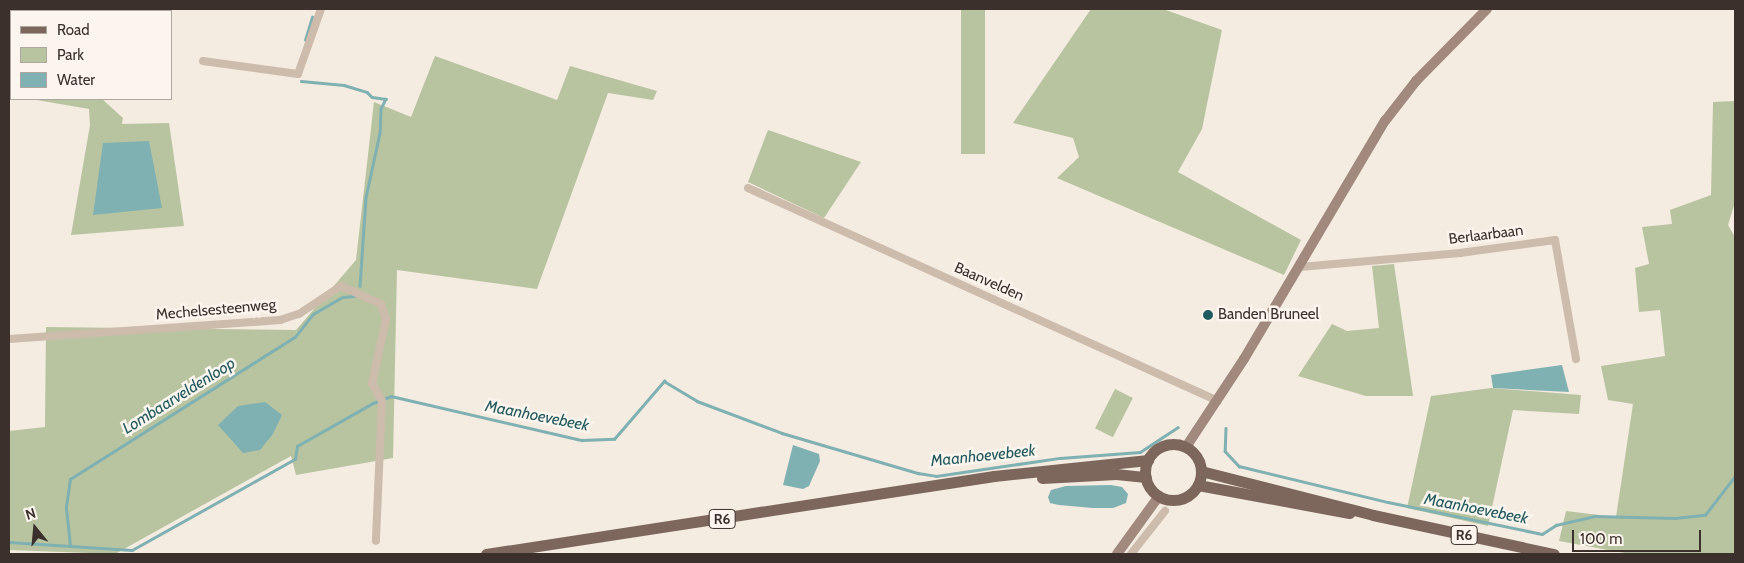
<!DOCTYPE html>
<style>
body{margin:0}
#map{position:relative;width:1744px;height:563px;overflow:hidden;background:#f4ebe1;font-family:Cabin,sans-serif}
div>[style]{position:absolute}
.green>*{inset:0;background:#b8c4a0;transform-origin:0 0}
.water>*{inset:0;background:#7fb0b2}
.stream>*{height:2.5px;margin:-1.25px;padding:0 1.25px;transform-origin:1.25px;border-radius:1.25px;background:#7fb0b2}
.street>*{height:8px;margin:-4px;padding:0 4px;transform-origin:4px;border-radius:4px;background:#cdbbac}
.secondary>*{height:10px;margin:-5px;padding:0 5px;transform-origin:5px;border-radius:5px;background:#a18a7d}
.primary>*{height:11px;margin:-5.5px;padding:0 5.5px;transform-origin:5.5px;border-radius:5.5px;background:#7d675c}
.primary>.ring{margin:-5.5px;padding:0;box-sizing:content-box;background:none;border:11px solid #7d675c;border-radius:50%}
.dots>*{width:14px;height:14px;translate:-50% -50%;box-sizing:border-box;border:2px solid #fbf5ee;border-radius:50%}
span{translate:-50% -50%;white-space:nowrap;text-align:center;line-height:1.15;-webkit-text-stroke:5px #fbf5ee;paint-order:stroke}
.shield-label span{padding:1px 4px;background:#fbf5ee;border:1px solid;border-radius:4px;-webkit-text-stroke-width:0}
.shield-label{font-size:14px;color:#3b302b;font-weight:700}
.street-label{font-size:15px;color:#3b302b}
.poi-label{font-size:15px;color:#3b302b}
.left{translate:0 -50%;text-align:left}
.water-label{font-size:16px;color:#1f5a5e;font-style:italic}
.frame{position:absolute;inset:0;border:10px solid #3b302b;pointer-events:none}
.legend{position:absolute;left:10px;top:10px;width:162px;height:90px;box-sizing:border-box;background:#fbf5ee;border:1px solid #aea6a0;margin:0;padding:6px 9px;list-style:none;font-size:15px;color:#3b302b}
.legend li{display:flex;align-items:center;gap:10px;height:25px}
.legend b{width:25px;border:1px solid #aea6a0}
.north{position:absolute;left:10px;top:503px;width:50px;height:50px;-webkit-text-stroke:4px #fbf5ee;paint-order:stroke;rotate:343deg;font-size:14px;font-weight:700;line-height:20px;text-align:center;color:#3b302b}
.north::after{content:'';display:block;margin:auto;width:18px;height:22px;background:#3b302b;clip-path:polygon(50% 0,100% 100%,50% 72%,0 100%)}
.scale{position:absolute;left:1572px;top:530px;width:129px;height:22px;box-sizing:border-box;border:2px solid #3b302b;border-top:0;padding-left:6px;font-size:15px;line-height:18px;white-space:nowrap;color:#3b302b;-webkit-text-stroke:4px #fbf5ee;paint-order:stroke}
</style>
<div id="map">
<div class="green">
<i style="left:961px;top:9px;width:24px;height:145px"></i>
<i style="clip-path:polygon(1091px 9px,1163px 9px,1222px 30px,1202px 129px,1178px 172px,1301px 240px,1284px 275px,1057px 178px,1079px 157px,1073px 138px,1013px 123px)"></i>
<i style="clip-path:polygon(435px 56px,557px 100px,570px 66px,657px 91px,653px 100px,608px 93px,537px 289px,397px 270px,393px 458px,296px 475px,291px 456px,115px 554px,9px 550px,9px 431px,45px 427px,46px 327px,296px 330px,356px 260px,374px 102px,411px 117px)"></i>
<i style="clip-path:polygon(31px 99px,102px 99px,123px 118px,122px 124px,169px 123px,184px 226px,71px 235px,90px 125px,89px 109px)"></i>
<i style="clip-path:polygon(1735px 101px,1735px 202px,1728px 225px,1735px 237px,1735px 554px,1630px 554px,1559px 541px,1566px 511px,1616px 517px,1633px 404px,1608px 400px,1601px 366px,1665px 356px,1660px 310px,1639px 312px,1635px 268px,1649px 264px,1642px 227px,1672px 224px,1670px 210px,1711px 195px,1713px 102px)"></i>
<i style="clip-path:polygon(768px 130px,861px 162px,824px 218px,748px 182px)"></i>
<i style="clip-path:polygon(1394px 264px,1413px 396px,1366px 396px,1298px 376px,1332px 324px,1347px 331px,1379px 328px,1372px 266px)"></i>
<i style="clip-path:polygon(1491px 388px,1581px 395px,1579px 414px,1513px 410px,1488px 526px,1407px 508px,1431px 396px)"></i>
<i style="left:1115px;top:389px;width:20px;height:44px;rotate:27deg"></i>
</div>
<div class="water">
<i style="clip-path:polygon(149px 141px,162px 208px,93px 215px,103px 143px)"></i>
<i style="clip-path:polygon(1562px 365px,1569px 392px,1493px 388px,1491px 375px)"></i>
<i style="clip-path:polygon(265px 402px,282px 415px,273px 434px,260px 450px,243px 453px,218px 425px,238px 406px)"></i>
<i style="clip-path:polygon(793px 445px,819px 454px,820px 461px,809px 486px,803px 489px,783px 485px)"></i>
<i style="clip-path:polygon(1111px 485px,1122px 487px,1128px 494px,1126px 503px,1113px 508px,1093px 508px,1059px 505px,1050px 503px,1048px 497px,1051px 490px,1066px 486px)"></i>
</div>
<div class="stream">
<i style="left:305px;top:40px;width:24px;rotate:-73deg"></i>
<i style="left:301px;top:81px;width:43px;rotate:5.3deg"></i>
<i style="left:344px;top:85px;width:24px;rotate:17deg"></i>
<i style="left:367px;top:92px;width:7px;rotate:45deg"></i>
<i style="left:372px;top:97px;width:14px;rotate:8deg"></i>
<i style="left:386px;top:99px;width:11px;rotate:117deg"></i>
<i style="left:381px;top:109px;width:24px;rotate:92deg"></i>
<i style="left:380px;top:133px;width:66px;rotate:102.2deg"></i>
<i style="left:366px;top:198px;width:88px;rotate:93.9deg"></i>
<i style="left:1226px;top:428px;width:23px;rotate:92deg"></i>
<i style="left:1225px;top:451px;width:21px;rotate:47deg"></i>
<i style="left:1239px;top:466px;width:153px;rotate:13.6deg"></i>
<i style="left:1388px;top:502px;width:157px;rotate:11.7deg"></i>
<i style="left:1542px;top:534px;width:17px;rotate:-33deg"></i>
<i style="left:1556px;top:525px;width:39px;rotate:-13deg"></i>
<i style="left:1594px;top:516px;width:81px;rotate:1.4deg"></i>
<i style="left:1675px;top:518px;width:30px;rotate:-6deg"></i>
<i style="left:1705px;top:515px;width:49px;rotate:-52.4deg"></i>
<i style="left:9px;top:542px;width:123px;rotate:3.7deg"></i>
<i style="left:132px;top:550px;width:187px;rotate:-29.2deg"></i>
<i style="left:295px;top:459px;width:13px;rotate:-81deg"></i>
<i style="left:297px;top:446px;width:87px;rotate:-29.5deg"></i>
<i style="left:373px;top:403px;width:19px;rotate:-21deg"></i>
<i style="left:391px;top:396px;width:196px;rotate:13deg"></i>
<i style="left:582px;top:440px;width:32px;rotate:-2deg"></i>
<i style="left:614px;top:439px;width:77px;rotate:-49.2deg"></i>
<i style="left:664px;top:381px;width:39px;rotate:31deg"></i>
<i style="left:697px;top:401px;width:91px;rotate:20.6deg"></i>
<i style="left:782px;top:433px;width:142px;rotate:16.4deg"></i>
<i style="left:918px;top:473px;width:18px;rotate:9deg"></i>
<i style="left:936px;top:476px;width:125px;rotate:-8.3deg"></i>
<i style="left:1060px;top:458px;width:80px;rotate:-4.3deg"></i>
<i style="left:1140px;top:452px;width:45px;rotate:-33.3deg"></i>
<i style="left:70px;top:546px;width:39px;rotate:-96deg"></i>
<i style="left:66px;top:507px;width:28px;rotate:-82deg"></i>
<i style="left:70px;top:479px;width:266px;rotate:-32.3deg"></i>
<i style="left:295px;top:337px;width:29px;rotate:-52deg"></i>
<i style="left:313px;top:314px;width:34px;rotate:-30deg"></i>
<i style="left:343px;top:297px;width:11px;rotate:-5deg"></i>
</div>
<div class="street">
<i style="left:203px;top:61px;width:96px;rotate:7.8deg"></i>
<i style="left:298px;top:74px;width:69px;rotate:-70.5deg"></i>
<i style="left:748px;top:188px;width:516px;rotate:24.38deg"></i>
<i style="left:1300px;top:267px;width:161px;rotate:-5deg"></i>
<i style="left:1460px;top:253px;width:96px;rotate:-7.8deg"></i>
<i style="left:1555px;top:240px;width:121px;rotate:80deg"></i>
<i style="left:9px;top:339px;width:272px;rotate:-4deg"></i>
<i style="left:280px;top:320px;width:20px;rotate:-18deg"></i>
<i style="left:299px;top:314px;width:50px;rotate:-33.7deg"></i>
<i style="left:341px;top:286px;width:44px;rotate:24.2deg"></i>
<i style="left:381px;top:304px;width:16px;rotate:72deg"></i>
<i style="left:386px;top:319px;width:66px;rotate:102.3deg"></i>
<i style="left:372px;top:383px;width:21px;rotate:61deg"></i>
<i style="left:382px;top:401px;width:140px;rotate:92.5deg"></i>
<i style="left:1131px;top:554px;width:55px;rotate:-51.7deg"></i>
</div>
<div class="secondary">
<i style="left:1186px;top:447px;width:105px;rotate:-56.6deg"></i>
<i style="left:1244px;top:359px;width:277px;rotate:-59.4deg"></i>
<i style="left:1385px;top:121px;width:51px;rotate:-52.2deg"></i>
<i style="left:1416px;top:81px;width:101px;rotate:-45.4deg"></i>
<i style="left:1117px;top:554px;width:72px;rotate:-54.1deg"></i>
</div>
<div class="primary">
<i class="ring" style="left:1145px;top:444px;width:45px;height:45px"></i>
<i style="left:1201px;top:471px;width:178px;rotate:14.3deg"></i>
<i style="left:1373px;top:515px;width:185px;rotate:12.2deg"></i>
<i style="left:1042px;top:478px;width:74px;rotate:-3.1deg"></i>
<i style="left:1116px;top:474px;width:30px;rotate:6deg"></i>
<i style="left:1198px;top:485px;width:154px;rotate:10.5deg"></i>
<i style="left:486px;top:554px;width:514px;rotate:-8.73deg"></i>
<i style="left:994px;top:476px;width:155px;rotate:-5.9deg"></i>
</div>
<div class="dots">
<i style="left:1208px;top:315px;background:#1f5a5e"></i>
</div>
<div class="shield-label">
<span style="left:722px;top:519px">R6</span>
<span style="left:1464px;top:535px">R6</span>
</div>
<div class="street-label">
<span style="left:1486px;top:235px;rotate:-7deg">Berlaarbaan</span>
<span style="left:989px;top:282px;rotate:24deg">Baanvelden</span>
<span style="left:216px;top:310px;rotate:-5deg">Mechelsesteenweg</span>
</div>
<div class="poi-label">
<span class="left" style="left:1218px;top:315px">Banden Bruneel</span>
</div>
<div class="water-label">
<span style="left:179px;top:396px;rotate:-32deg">Lombaarveldenloop</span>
<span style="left:537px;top:416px;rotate:11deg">Maanhoevebeek</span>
<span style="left:983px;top:456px;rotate:-6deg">Maanhoevebeek</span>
<span style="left:1476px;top:509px;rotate:11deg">Maanhoevebeek</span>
</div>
<div class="frame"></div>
<ul class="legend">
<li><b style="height:6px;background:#7d675c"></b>Road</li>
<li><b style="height:14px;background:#b8c4a0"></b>Park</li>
<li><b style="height:14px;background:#7fb0b2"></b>Water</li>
</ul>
<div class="north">N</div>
<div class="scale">100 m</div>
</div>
